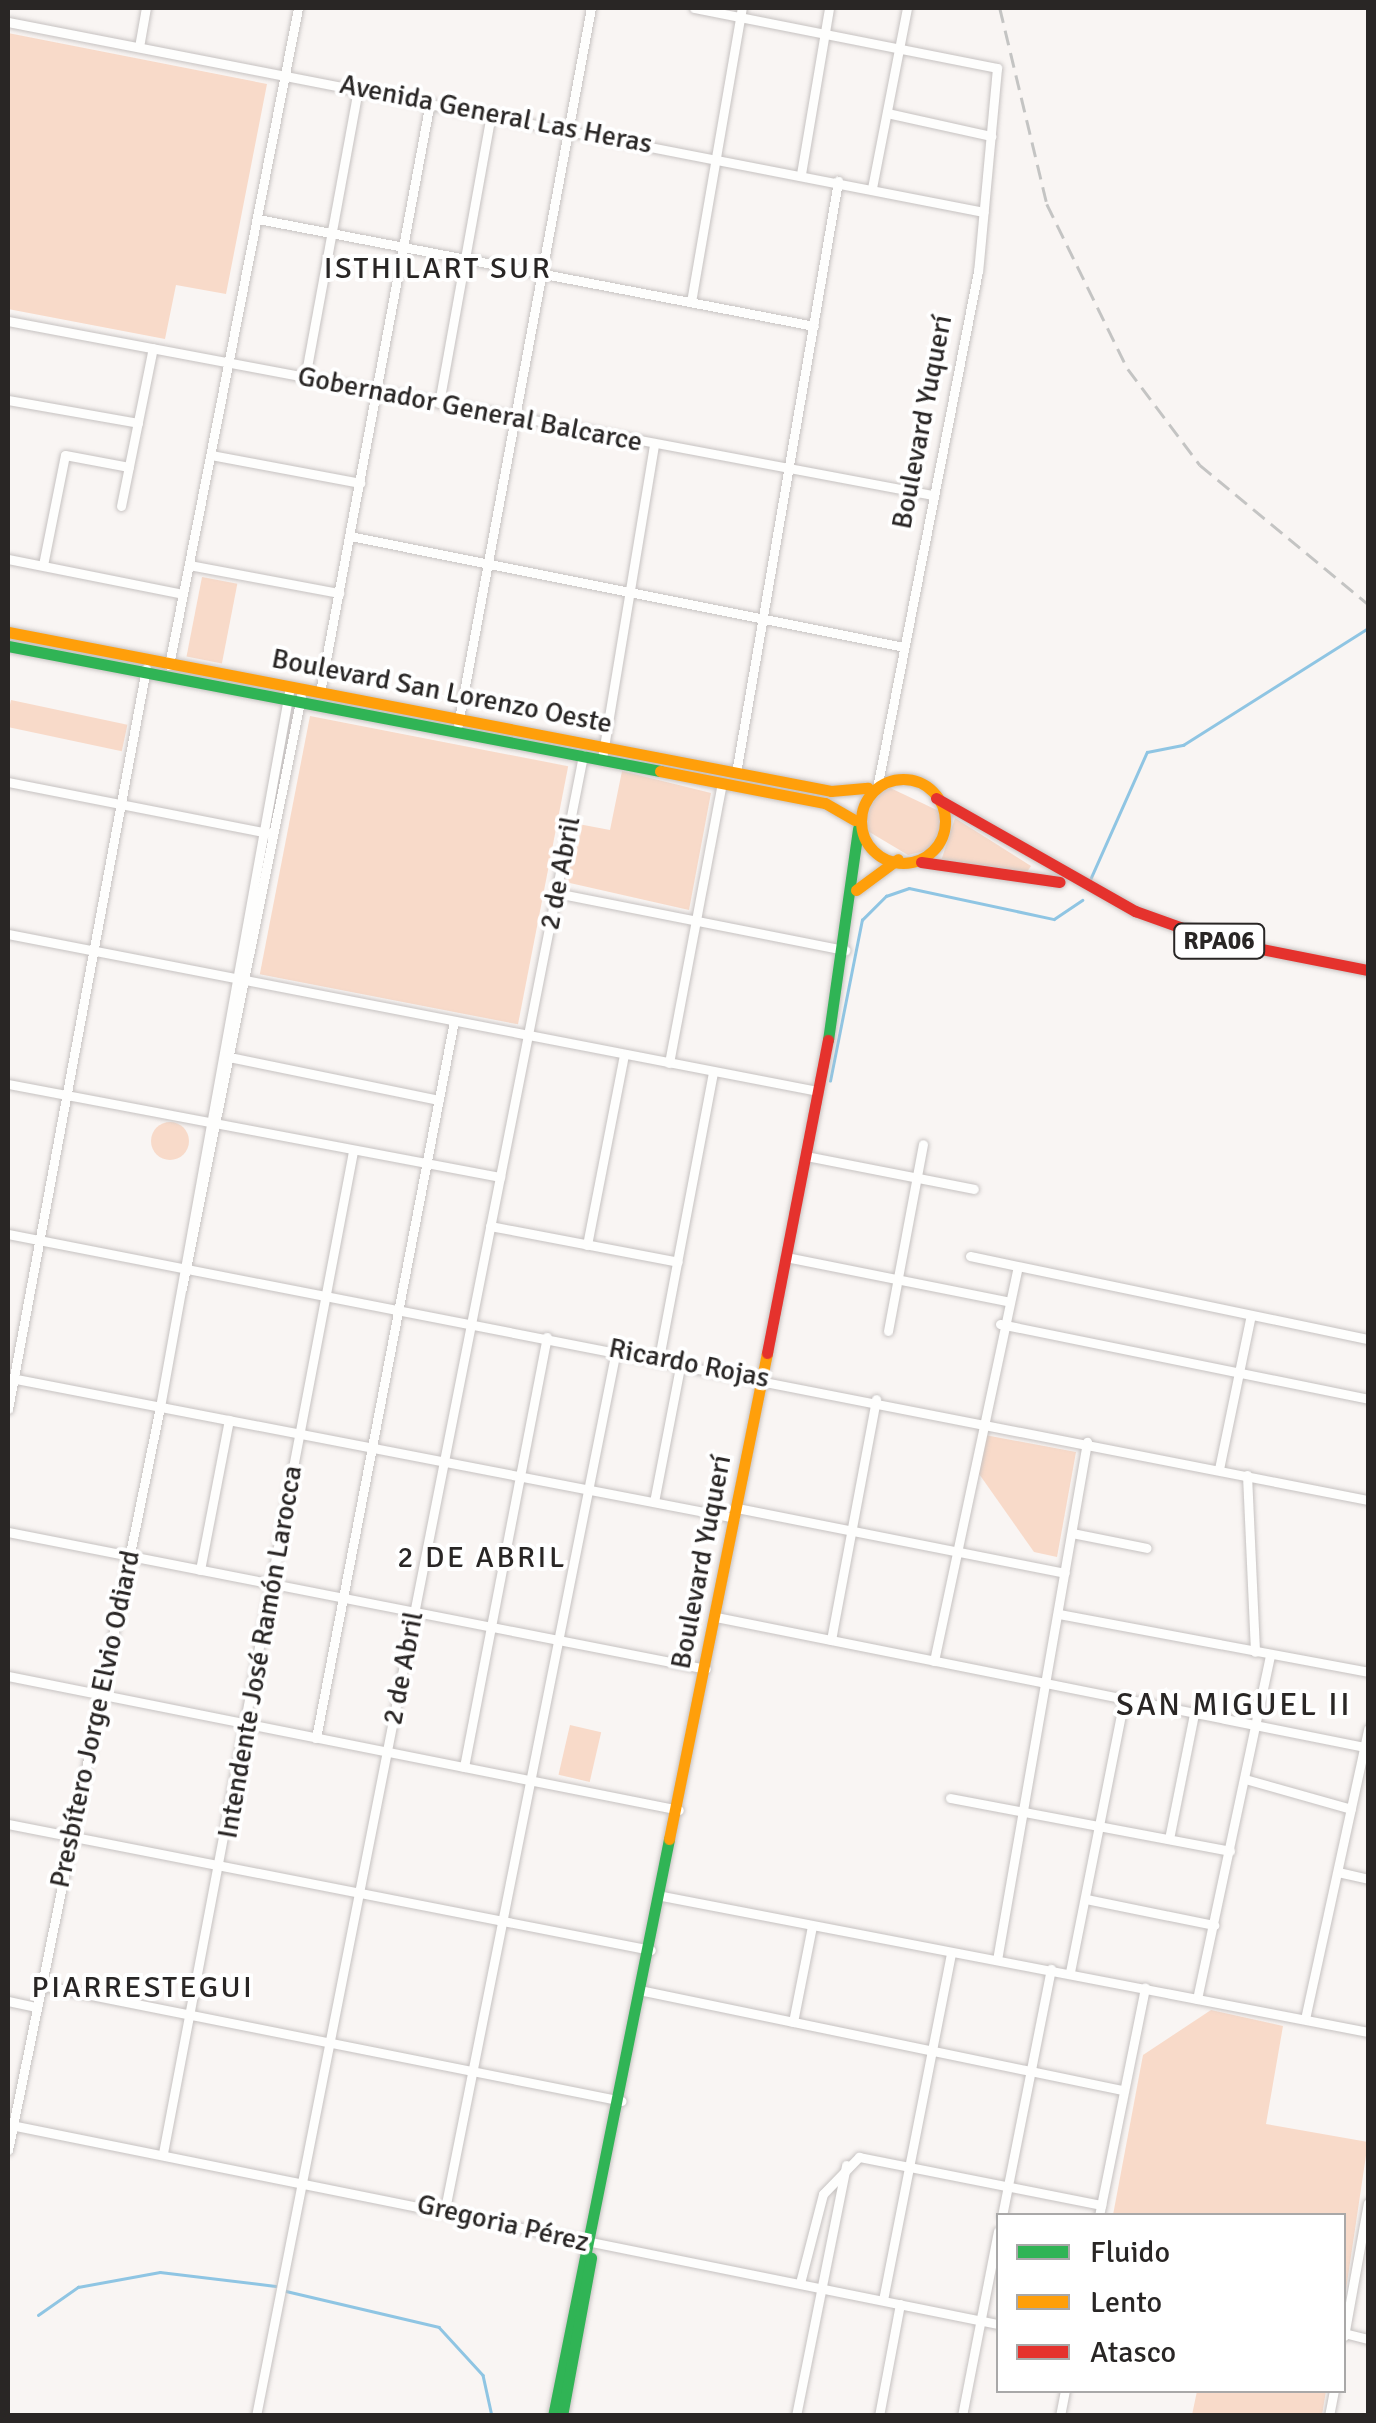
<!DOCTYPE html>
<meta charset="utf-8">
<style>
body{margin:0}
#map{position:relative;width:1376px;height:2423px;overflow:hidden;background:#f9f5f3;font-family:Signika,sans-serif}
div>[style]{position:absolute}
.green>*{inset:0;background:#f8dac9;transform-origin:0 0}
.round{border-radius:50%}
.stream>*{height:2.5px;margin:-1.25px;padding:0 1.25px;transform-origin:1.25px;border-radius:1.25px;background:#8fc5e3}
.roads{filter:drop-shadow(0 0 2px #c6c2c1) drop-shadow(0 0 2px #c6c2c1)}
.street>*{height:9px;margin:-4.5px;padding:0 4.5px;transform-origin:4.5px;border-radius:4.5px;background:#fefefd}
.fast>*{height:11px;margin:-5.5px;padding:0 5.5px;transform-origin:5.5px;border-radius:5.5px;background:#30b455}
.slow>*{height:11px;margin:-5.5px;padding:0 5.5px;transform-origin:5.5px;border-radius:5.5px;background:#ff9f0a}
.slow>.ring{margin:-5.5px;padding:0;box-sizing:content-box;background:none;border:11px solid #ff9f0a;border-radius:50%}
.jam>*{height:11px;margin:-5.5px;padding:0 5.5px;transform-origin:5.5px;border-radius:5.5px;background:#e5322d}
.rail>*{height:2.5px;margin-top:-1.25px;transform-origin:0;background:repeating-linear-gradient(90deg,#c4c4c3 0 15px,transparent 0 23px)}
span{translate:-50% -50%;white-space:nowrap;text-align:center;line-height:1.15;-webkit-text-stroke:8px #fff;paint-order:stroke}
.shield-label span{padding:2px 8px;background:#fff;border:2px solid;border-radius:8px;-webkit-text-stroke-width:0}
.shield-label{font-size:25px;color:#292625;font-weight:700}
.street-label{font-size:28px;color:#292625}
.neighbourhood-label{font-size:30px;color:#292625;letter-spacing:2.5px}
.quarter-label{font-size:32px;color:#292625;letter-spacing:2.5px}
.frame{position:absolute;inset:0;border:10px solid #292625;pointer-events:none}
.legend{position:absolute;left:996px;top:2213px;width:350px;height:180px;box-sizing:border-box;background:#fff;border:2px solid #a9a8a8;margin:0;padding:12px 18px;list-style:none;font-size:30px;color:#292625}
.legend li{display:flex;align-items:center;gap:20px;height:50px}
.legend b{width:50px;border:2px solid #a9a8a8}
</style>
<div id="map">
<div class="green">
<i style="clip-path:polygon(8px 33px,267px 84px,226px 294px,176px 285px,165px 339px,8px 309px)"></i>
<i style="left:202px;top:577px;width:36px;height:81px;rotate:11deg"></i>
<i style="left:11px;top:700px;width:119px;height:27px;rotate:12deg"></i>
<i style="left:310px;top:716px;width:263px;height:263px;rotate:11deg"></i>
<i style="clip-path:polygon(622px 771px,711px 793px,689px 910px,561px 881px,573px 823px,610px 830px)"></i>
<i style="clip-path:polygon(884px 785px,941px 812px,938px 848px,908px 855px,866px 830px,868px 797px)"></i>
<i style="clip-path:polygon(955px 818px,1031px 866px,1027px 872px,941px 861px)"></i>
<i class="round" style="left:151px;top:1122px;width:38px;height:38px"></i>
<i style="clip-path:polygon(985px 1435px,1076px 1452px,1057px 1557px,1034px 1552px,977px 1471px)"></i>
<i style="left:570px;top:1725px;width:32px;height:51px;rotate:13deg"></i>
<i style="clip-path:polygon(1211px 2010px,1283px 2026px,1266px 2124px,1368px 2142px,1344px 2303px,1344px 2216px,1113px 2215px,1143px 2055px)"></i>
<i style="clip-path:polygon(1197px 2391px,1197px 2390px,1326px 2391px,1322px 2415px,1192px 2415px)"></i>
</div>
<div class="stream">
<i style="left:1089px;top:882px;width:142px;rotate:-66deg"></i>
<i style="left:1147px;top:752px;width:37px;rotate:-11deg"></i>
<i style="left:1183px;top:745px;width:219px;rotate:-32.3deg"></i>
<i style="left:830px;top:1081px;width:164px;rotate:-78.8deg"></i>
<i style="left:862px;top:920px;width:34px;rotate:-45deg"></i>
<i style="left:886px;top:896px;width:24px;rotate:-19deg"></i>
<i style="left:909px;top:888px;width:148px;rotate:12.1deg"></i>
<i style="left:1054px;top:919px;width:34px;rotate:-34deg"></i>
<i style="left:286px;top:2291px;width:157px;rotate:13.2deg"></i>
<i style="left:439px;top:2327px;width:65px;rotate:47.5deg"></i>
<i style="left:483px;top:2375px;width:42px;rotate:77.6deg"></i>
<i style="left:38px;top:2315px;width:49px;rotate:-35deg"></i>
<i style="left:78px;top:2287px;width:83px;rotate:-10.4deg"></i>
<i style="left:160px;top:2272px;width:116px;rotate:6.9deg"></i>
</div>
<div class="roads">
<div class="street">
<i style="left:694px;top:8px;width:309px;rotate:11.2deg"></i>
<i style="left:997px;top:68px;width:204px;rotate:95.3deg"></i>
<i style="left:978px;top:271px;width:522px;rotate:101.05deg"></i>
<i style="left:8px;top:22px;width:994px;rotate:11.02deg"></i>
<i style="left:139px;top:47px;width:40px;rotate:-80deg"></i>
<i style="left:887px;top:113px;width:107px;rotate:12.5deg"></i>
<i style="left:801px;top:174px;width:168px;rotate:-80.4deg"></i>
<i style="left:872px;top:188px;width:183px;rotate:-79deg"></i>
<i style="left:258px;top:219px;width:566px;rotate:10.89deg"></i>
<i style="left:691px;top:302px;width:298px;rotate:-80.2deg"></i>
<i style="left:8px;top:321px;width:940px;rotate:10.66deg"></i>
<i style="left:305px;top:378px;width:295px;rotate:-79.6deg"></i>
<i style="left:8px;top:400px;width:132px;rotate:10deg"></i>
<i style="left:439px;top:403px;width:295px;rotate:-79.8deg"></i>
<i style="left:211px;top:455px;width:152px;rotate:10.6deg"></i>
<i style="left:121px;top:506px;width:161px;rotate:-78.6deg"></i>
<i style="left:350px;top:536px;width:565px;rotate:11.33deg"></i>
<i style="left:8px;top:559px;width:178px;rotate:11.3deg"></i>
<i style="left:43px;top:565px;width:112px;rotate:-78.7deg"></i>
<i style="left:65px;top:455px;width:65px;rotate:10.6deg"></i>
<i style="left:189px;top:565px;width:153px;rotate:10.6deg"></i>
<i style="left:169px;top:665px;width:670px;rotate:-78.89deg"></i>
<i style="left:320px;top:692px;width:600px;rotate:-79.44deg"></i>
<i style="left:458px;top:724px;width:728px;rotate:-79.48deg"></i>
<i style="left:603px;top:753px;width:312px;rotate:-80.6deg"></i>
<i style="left:736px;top:773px;width:601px;rotate:-80.22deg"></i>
<i style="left:8px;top:782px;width:265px;rotate:11.1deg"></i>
<i style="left:556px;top:893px;width:295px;rotate:11.2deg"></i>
<i style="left:8px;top:934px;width:824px;rotate:10.98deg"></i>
<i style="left:234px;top:1058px;width:209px;rotate:11.6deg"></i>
<i style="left:669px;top:1063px;width:285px;rotate:-79.3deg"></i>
<i style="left:8px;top:1084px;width:501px;rotate:10.7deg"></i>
<i style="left:806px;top:1156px;width:171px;rotate:11.1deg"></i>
<i style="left:490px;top:1226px;width:191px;rotate:10.8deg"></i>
<i style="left:8px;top:1234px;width:1386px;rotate:11.07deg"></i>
<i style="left:587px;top:1245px;width:194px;rotate:-79deg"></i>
<i style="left:970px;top:1256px;width:407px;rotate:11.8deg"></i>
<i style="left:786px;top:1257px;width:225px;rotate:11.3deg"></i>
<i style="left:182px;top:1288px;width:603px;rotate:-78.62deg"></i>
<i style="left:1000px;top:1324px;width:376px;rotate:11.5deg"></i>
<i style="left:888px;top:1331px;width:190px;rotate:-79.4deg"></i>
<i style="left:659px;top:1358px;width:291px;rotate:-79.3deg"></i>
<i style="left:11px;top:1378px;width:737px;rotate:10.94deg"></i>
<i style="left:8px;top:1409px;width:753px;rotate:-79.44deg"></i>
<i style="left:1219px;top:1469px;width:157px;rotate:-78.3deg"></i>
<i style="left:1247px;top:1475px;width:177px;rotate:87.4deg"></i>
<i style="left:654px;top:1502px;width:143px;rotate:-79.1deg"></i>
<i style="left:737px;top:1508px;width:334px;rotate:11.2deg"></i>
<i style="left:8px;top:1532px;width:711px;rotate:11.1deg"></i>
<i style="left:1072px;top:1533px;width:76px;rotate:11.3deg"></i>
<i style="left:200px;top:1570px;width:153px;rotate:-79.1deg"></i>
<i style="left:1059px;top:1614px;width:314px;rotate:10.6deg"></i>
<i style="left:716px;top:1617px;width:662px;rotate:11.33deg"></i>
<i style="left:831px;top:1640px;width:245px;rotate:-79.4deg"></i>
<i style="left:934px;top:1661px;width:403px;rotate:-78deg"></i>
<i style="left:8px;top:1676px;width:684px;rotate:11.29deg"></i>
<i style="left:316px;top:1738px;width:730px;rotate:-79.11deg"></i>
<i style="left:464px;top:1767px;width:438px;rotate:-79.1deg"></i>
<i style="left:1245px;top:1779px;width:110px;rotate:15.8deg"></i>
<i style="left:950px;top:1798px;width:285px;rotate:10.7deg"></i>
<i style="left:8px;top:1824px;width:655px;rotate:11.09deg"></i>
<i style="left:1169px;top:1839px;width:127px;rotate:-78.7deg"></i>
<i style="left:1338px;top:1872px;width:31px;rotate:13deg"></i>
<i style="left:662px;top:1896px;width:719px;rotate:10.9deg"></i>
<i style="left:1086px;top:1899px;width:131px;rotate:11.5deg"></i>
<i style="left:997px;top:1960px;width:526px;rotate:-80.14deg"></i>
<i style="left:1070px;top:1972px;width:277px;rotate:-78.8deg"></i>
<i style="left:41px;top:1985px;width:592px;rotate:11.29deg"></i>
<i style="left:644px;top:1991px;width:490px;rotate:11.7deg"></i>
<i style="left:1197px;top:1999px;width:352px;rotate:-78deg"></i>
<i style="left:8px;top:2001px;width:29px;rotate:12deg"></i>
<i style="left:1305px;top:2019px;width:297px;rotate:-77.7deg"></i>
<i style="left:793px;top:2022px;width:98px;rotate:-78.8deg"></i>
<i style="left:11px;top:2125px;width:1007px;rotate:11.4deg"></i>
<i style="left:8px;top:2150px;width:758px;rotate:-78.44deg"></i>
<i style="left:160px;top:1407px;width:732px;rotate:-79.77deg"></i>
<i style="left:163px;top:2153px;width:1020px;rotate:-79.26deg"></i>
<i style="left:445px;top:2209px;width:876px;rotate:-78.74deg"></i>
<i style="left:1002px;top:2216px;width:252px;rotate:-78.8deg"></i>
<i style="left:1099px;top:2216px;width:233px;rotate:-78.6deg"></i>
<i style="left:800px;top:2283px;width:92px;rotate:-75.5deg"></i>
<i style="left:823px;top:2194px;width:52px;rotate:-45.8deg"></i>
<i style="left:859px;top:2157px;width:247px;rotate:11.2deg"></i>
<i style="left:883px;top:2300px;width:353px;rotate:-78.9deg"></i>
<i style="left:1344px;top:2333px;width:25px;rotate:14deg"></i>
<i style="left:1344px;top:2336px;width:135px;rotate:-79.8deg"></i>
<i style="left:256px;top:2416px;width:1693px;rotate:-78.86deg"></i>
<i style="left:796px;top:2416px;width:256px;rotate:-78.7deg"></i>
<i style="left:879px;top:2416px;width:114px;rotate:-79.4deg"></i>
<i style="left:962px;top:2416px;width:188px;rotate:-79deg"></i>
<i style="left:1060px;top:2416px;width:26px;rotate:-79deg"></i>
<i style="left:1329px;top:2416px;width:26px;rotate:-79deg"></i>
</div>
<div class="fast">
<i style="left:8px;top:646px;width:664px;rotate:10.85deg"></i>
<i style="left:828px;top:1040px;width:214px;rotate:-81.9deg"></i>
<i style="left:553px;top:2416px;width:589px;rotate:-78.63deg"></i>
<i style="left:562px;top:2416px;width:161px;rotate:-79.6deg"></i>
</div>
<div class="slow">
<i style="left:8px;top:632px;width:838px;rotate:10.93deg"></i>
<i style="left:831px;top:791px;width:37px;rotate:-5deg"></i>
<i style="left:660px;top:771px;width:168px;rotate:11deg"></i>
<i style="left:825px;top:803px;width:34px;rotate:30deg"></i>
<i class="ring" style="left:861px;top:779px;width:73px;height:73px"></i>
<i style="left:856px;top:890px;width:52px;rotate:-36.4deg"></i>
<i style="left:669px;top:1839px;width:496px;rotate:-78.6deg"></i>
</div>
<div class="jam">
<i style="left:936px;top:798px;width:229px;rotate:29.6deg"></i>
<i style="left:1135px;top:911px;width:86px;rotate:19.7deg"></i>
<i style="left:1216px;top:940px;width:155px;rotate:11.2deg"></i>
<i style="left:921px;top:862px;width:140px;rotate:8.2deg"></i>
<i style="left:767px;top:1353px;width:319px;rotate:-79deg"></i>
</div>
</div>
<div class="rail">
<i style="left:1000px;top:8px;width:202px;rotate:76.5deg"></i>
<i style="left:1047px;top:204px;width:184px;rotate:63.9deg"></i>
<i style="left:1128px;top:369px;width:120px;rotate:53.1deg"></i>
<i style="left:1200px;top:465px;width:218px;rotate:39.6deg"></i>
</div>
<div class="shield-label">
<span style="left:1219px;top:941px">RPA06</span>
</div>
<div class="street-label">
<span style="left:496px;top:114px;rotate:11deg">Avenida General Las Heras</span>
<span style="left:470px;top:409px;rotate:11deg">Gobernador General Balcarce</span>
<span style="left:922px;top:422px;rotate:-79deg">Boulevard Yuquerí</span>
<span style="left:442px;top:691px;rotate:11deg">Boulevard San Lorenzo Oeste</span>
<span style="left:560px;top:873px;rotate:-79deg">2 de Abril</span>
<span style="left:689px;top:1363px;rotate:11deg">Ricardo Rojas</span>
<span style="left:701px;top:1562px;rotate:-79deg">Boulevard Yuquerí</span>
<span style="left:260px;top:1652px;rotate:-80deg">Intendente José Ramón Larocca</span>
<span style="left:403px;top:1668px;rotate:-79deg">2 de Abril</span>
<span style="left:95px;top:1719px;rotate:-78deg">Presbítero Jorge Elvio Odiard</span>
<span style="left:503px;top:2223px;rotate:13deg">Gregoria Pérez</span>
</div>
<div class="neighbourhood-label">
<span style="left:438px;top:269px">ISTHILART SUR</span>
<span style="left:482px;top:1558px">2 DE ABRIL</span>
<span style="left:143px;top:1988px">PIARRESTEGUI</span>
</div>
<div class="quarter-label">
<span style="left:1234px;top:1705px">SAN MIGUEL II</span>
</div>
<div class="frame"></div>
<ul class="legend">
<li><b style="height:12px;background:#30b455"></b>Fluido</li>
<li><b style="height:12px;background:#ff9f0a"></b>Lento</li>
<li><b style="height:12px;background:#e5322d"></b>Atasco</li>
</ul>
</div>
